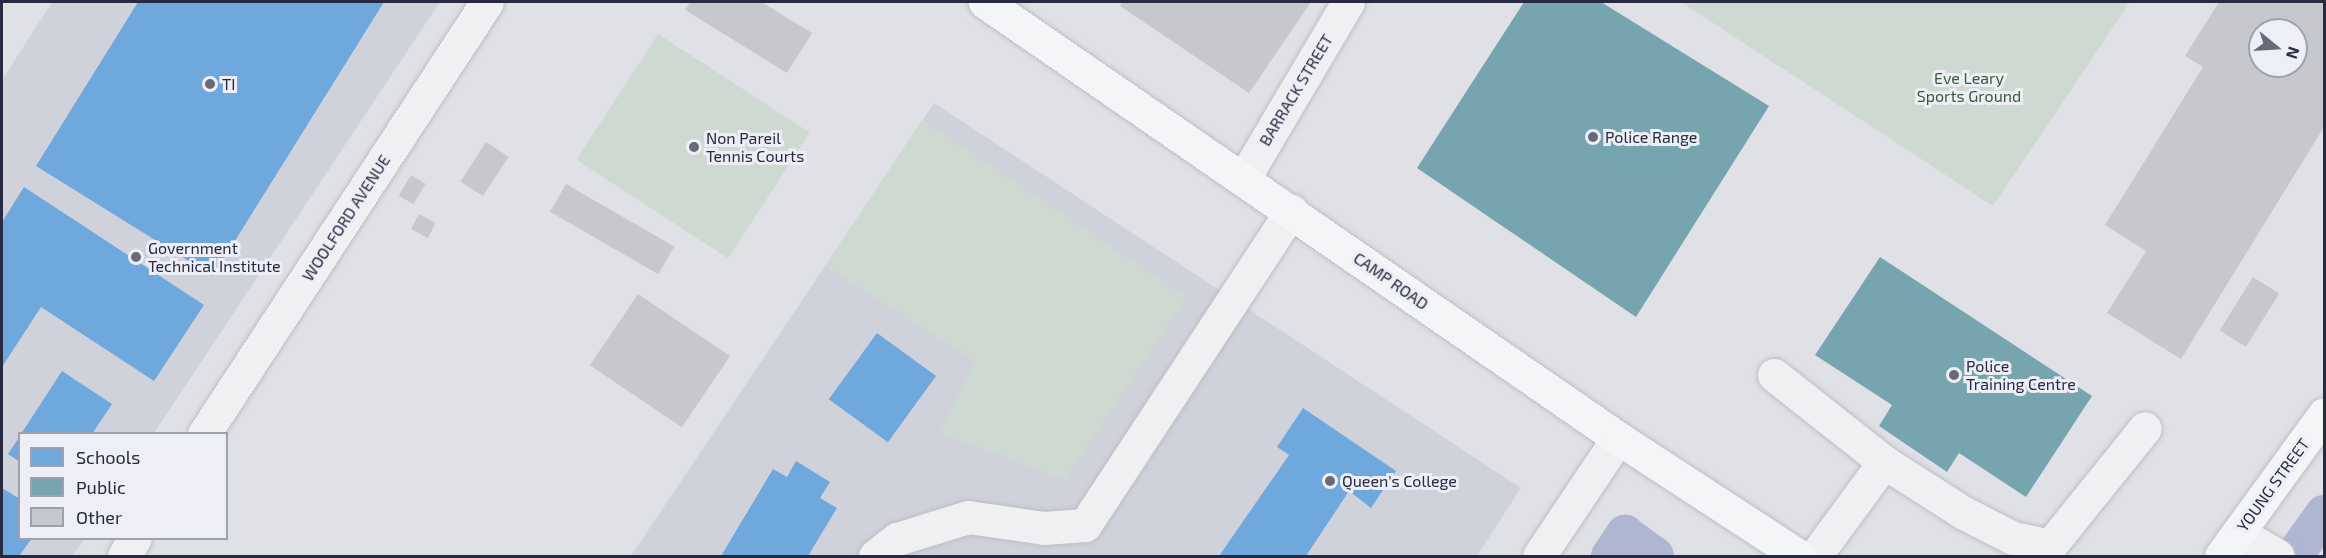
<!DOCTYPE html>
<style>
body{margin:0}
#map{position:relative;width:2326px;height:558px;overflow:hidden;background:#e0e1e6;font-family:"Exo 2",sans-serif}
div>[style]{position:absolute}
.built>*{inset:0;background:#d0d2db}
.green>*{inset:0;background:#ced9d1;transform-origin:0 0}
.schools>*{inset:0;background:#6fa8dc;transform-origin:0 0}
.public>*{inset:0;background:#76a5af}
.canal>*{height:38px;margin:-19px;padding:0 19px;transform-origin:19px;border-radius:19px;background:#aeb6d2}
.building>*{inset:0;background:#c7c8ce;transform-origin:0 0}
.roads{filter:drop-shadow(0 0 2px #bdbec4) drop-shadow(0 0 2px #bdbec4)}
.minor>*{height:33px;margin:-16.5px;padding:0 16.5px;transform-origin:16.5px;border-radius:16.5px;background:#f0f0f2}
.major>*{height:33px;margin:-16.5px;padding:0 16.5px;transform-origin:16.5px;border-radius:16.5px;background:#f4f5f6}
.dots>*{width:16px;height:16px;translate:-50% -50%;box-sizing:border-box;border:3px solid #eeeff6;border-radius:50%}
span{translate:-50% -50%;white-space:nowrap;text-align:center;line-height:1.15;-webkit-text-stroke:6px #eeeff6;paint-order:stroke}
.park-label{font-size:16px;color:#345c36}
.poi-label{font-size:16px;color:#272a40}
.left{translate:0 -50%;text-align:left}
.street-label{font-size:16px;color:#272a40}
.frame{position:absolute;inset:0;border:3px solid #272a40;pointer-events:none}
.legend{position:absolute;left:18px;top:432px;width:210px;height:108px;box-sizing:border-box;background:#eeeff6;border:2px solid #9ea0ad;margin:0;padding:8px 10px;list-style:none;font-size:18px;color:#272a40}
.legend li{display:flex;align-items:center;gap:12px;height:30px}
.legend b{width:30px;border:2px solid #9ea0ad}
.north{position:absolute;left:2248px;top:18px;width:60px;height:60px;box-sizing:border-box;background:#eeeff6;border:2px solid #9ea0ad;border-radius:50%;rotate:108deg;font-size:16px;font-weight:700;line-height:24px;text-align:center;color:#272a40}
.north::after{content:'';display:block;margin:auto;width:21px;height:27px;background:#686a7a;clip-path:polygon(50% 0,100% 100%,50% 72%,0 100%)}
</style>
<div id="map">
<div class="built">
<i style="clip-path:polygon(52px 2px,440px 2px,154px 433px,20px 434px,20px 538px,84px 539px,72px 556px,2px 556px,2px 80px)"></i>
<i style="clip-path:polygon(934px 103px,1521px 488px,1477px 556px,631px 556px)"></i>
</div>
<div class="green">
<i style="clip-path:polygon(1681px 2px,2130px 2px,1993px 206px)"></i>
<i style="left:658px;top:34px;width:181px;height:150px;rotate:33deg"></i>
<i style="clip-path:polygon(922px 120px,1187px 297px,1065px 480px,940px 433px,975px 361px,825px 266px)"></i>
</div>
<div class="schools">
<i style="clip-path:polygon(138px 2px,384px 2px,213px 276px,36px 166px)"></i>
<i style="clip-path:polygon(24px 187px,204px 305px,154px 381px,41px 307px,2px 367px,2px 222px)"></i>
<i style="left:877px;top:333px;width:73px;height:82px;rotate:36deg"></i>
<i style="clip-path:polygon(62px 371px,112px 404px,92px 434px,21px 434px)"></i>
<i style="clip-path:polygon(1303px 408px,1396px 471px,1371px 508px,1349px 491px,1306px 556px,1219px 556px,1289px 455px,1277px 447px)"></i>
<i style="clip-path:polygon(20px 436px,20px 462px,8px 454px)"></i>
<i style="clip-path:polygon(796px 461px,830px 482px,820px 498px,837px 508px,808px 556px,721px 556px,773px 469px,787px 477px)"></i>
<i style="clip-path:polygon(2px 488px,20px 499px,20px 538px,32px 538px,19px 556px,2px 556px)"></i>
</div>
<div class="public">
<i style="clip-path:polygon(1524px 2px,1601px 2px,1769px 106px,1636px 317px,1417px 168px)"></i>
<i style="clip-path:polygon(1880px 257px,2092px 396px,2026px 497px,1959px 453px,1947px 472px,1879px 426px,1892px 405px,1815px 355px)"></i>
</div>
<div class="canal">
<i style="left:1610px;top:556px;width:27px;rotate:-56deg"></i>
<i style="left:1625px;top:534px;width:37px;rotate:36deg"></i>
<i style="left:2294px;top:556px;width:52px;rotate:-54.5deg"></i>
</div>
<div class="building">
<i style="clip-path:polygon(690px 2px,761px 2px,812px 33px,787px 73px,685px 10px)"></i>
<i style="clip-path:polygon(1123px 2px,1311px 2px,1249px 93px,1120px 6px)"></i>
<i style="clip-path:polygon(evenodd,2219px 2px,2324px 2px,2324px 127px,2181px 359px,2107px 313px,2146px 251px,2105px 225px,2203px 67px,2185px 56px,2219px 2px,2260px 30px,2296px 30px,2296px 66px,2260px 66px,2260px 30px)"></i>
<i style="left:486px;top:142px;width:27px;height:47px;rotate:33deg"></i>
<i style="left:411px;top:175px;width:17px;height:24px;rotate:31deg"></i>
<i style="left:566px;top:184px;width:125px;height:32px;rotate:30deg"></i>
<i style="left:419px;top:214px;width:19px;height:17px;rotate:28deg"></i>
<i style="left:2253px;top:277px;width:31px;height:63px;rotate:32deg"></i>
<i style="left:638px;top:294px;width:111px;height:86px;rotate:34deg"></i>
</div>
<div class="roads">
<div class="minor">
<i style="left:1244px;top:178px;width:204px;rotate:-59.4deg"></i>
<i style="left:1774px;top:375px;width:140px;rotate:38.3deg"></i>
<i style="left:204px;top:434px;width:516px;rotate:-56.77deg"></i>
<i style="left:2239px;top:533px;width:45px;rotate:30.5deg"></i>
<i style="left:124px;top:556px;width:21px;rotate:-59deg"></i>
<i style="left:875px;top:556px;width:28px;rotate:-38deg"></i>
<i style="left:897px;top:539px;width:74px;rotate:-17.2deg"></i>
<i style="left:968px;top:517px;width:77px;rotate:8.2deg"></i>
<i style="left:1044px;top:528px;width:41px;rotate:-4.2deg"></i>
<i style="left:1085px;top:525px;width:376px;rotate:-56.7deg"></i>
<i style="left:1539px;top:556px;width:142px;rotate:-56.2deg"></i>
<i style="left:1815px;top:556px;width:117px;rotate:-53.7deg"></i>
<i style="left:1884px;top:462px;width:95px;rotate:32.5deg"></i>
<i style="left:1964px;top:513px;width:55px;rotate:27deg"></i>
<i style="left:2013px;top:538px;width:38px;rotate:12deg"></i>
<i style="left:2050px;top:546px;width:151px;rotate:-51.2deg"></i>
</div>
<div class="major">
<i style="left:985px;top:2px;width:769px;rotate:34.56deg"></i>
<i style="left:1618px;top:438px;width:216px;rotate:33.1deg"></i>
<i style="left:2221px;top:556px;width:175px;rotate:-54deg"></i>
</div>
</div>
<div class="dots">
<i style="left:210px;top:84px;background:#686a7a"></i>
<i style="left:1593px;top:137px;background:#686a7a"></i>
<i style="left:694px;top:147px;background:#686a7a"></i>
<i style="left:136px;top:257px;background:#686a7a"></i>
<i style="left:1954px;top:375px;background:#686a7a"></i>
<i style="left:1330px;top:481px;background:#686a7a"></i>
</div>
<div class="park-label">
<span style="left:1969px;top:87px">Eve Leary<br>Sports Ground</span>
</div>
<div class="poi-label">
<span class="left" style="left:222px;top:84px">TI</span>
<span class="left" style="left:1605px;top:137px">Police Range</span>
<span class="left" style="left:706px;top:147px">Non Pareil<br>Tennis Courts</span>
<span class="left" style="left:148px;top:257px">Government<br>Technical Institute</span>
<span class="left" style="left:1966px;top:375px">Police<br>Training Centre</span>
<span class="left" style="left:1342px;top:481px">Queen's College</span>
</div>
<div class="street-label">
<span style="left:1296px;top:90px;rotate:-59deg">BARRACK STREET</span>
<span style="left:346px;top:218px;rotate:-57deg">WOOLFORD AVENUE</span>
<span style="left:1391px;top:281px;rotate:35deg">CAMP ROAD</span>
<span style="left:2273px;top:485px;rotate:-54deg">YOUNG STREET</span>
</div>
<div class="frame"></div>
<ul class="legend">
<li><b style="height:16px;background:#6fa8dc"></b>Schools</li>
<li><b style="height:16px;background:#76a5af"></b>Public</li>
<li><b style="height:16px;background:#c7c8ce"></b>Other</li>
</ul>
<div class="north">N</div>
</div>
